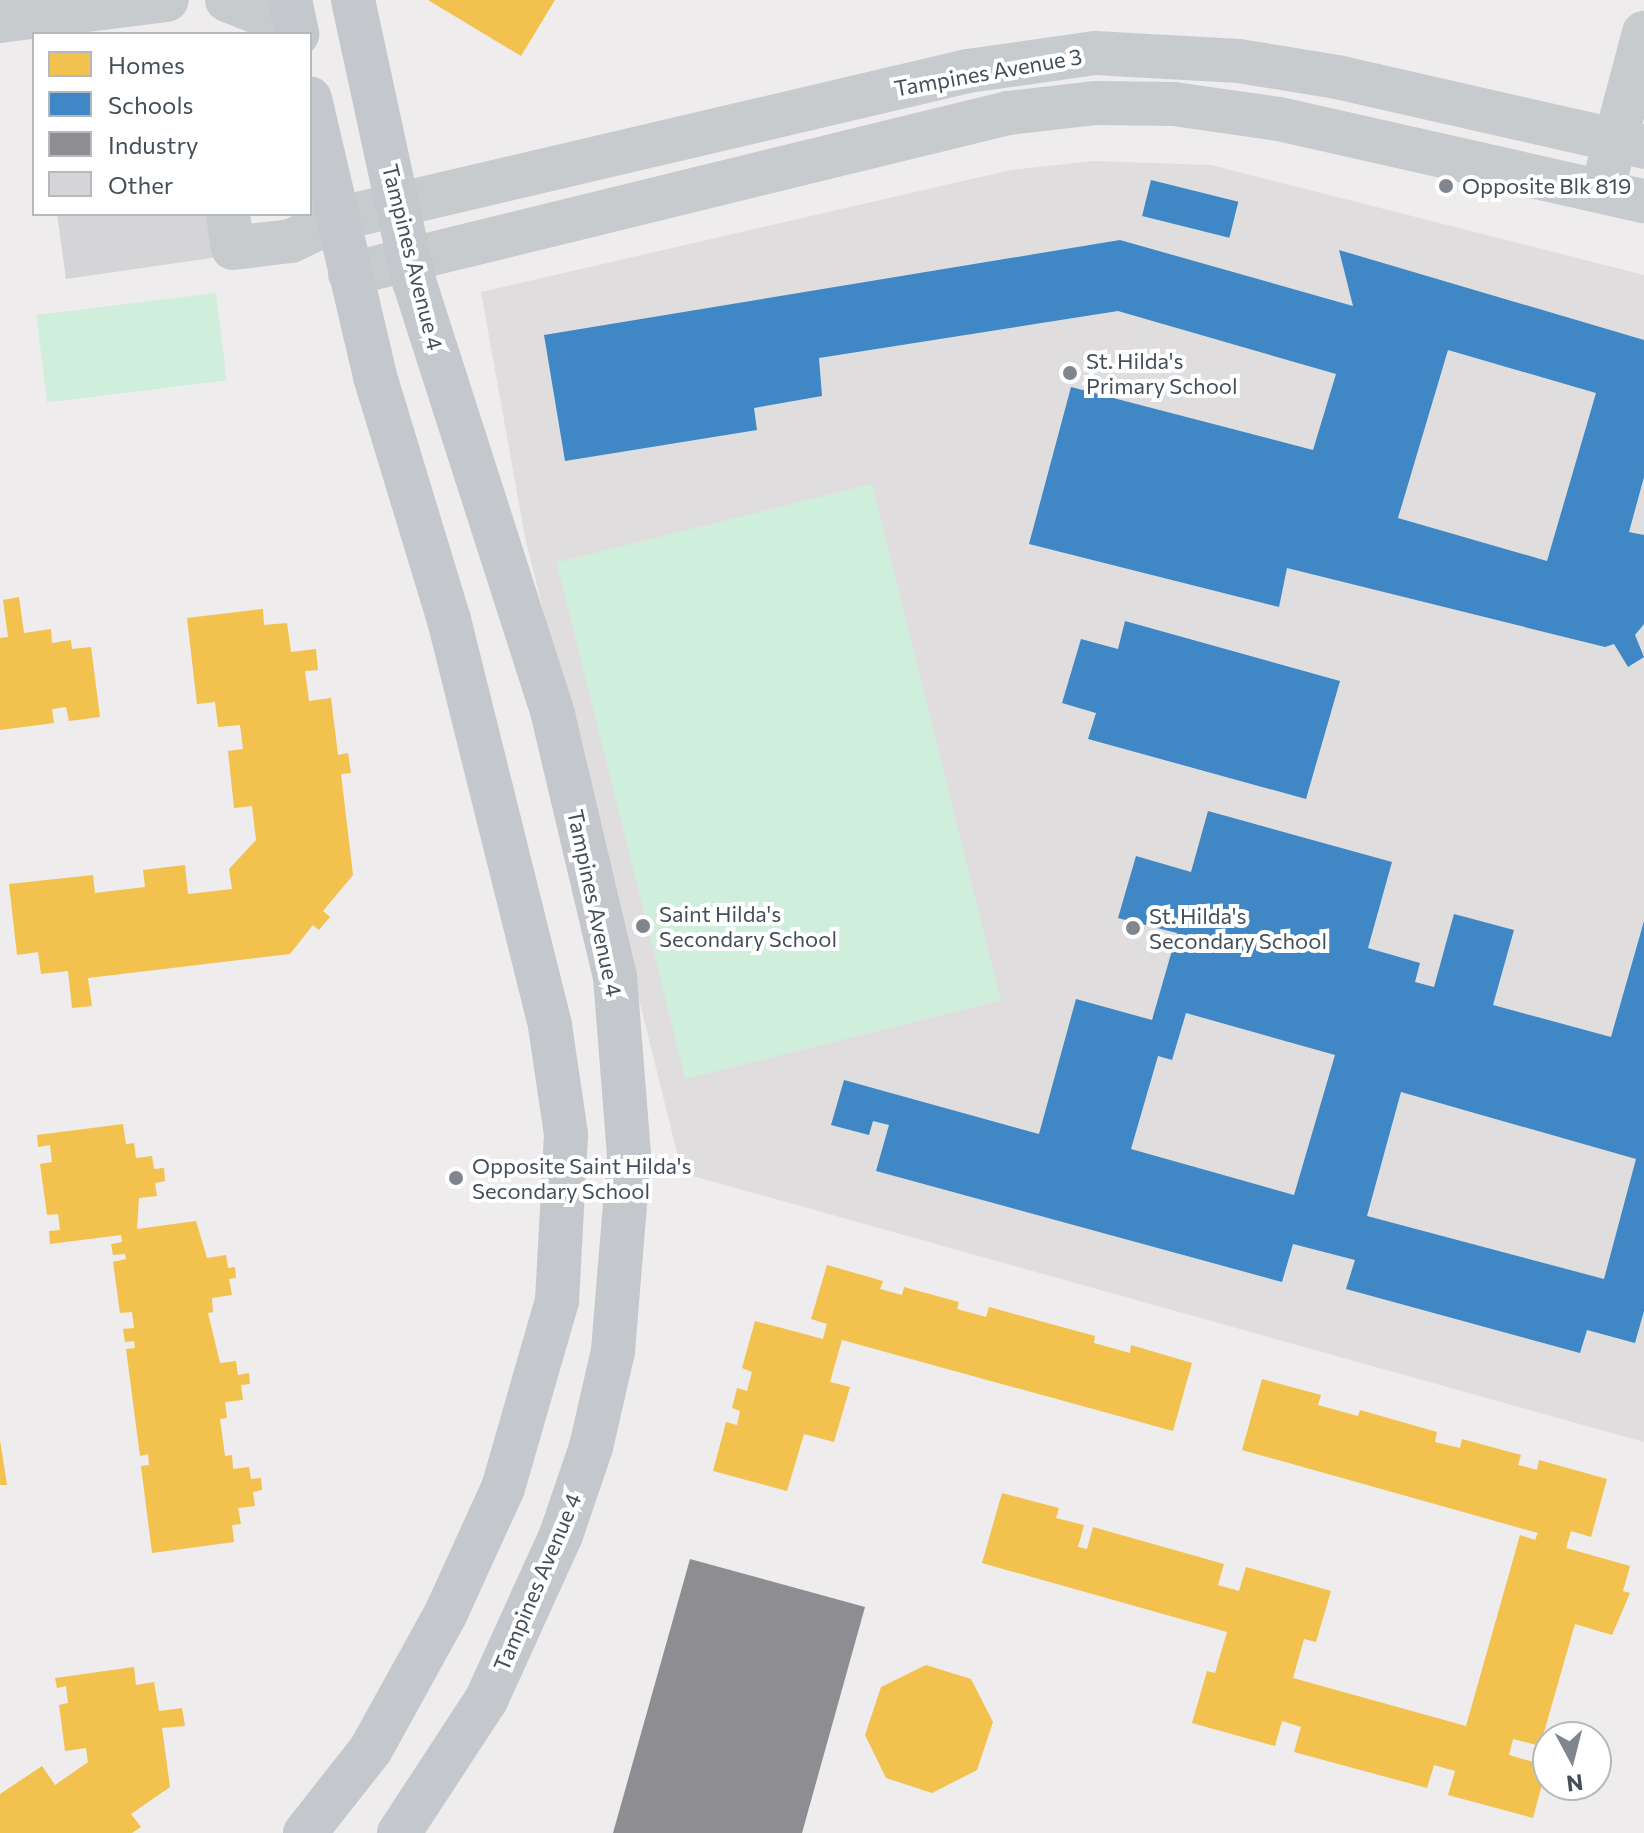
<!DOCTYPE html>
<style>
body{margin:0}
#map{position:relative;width:1644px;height:1833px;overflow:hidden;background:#eeecec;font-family:Commissioner,sans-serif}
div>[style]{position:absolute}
.education>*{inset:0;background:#dfddde}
.green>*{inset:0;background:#cfefdc;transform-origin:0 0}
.homes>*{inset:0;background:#f2c14e}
.schools>*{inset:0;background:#3f88c5;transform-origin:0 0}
.industry>*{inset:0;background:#8d8d92}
.building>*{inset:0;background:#d5d4d7}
.minor>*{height:44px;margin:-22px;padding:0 22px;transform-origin:22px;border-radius:22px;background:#c8cbcd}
.major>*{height:44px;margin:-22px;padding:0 22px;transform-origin:22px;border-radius:22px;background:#c4c7cc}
.dots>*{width:22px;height:22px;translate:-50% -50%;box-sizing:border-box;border:4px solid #fff;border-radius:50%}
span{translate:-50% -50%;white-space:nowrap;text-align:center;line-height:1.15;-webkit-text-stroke:8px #fff;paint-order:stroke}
.street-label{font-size:22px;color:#434f5a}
.poi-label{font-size:22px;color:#434f5a}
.left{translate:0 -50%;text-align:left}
.legend{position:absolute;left:32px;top:32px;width:280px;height:184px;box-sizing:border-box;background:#fff;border:2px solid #b4b9bd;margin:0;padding:10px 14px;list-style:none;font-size:24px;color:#434f5a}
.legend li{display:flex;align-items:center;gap:16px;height:40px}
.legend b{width:40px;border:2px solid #b4b9bd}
.north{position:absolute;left:1532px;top:1721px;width:80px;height:80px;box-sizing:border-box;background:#fff;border:2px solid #b4b9bd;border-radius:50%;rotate:173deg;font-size:22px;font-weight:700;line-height:32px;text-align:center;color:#434f5a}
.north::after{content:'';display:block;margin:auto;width:28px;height:36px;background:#7f868d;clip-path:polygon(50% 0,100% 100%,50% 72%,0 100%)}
</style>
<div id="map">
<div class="education">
<i style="clip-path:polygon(1093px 161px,1211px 165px,1644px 275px,1644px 1442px,682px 1173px,525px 537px,481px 292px,1011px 170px)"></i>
</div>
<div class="green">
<i style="left:216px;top:293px;width:88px;height:181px;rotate:83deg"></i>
<i style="left:872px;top:484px;width:532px;height:325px;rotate:76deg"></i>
</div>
<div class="homes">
<i style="clip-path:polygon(428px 0,555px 0,521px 56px)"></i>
<i style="clip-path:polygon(19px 597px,24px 633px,51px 629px,52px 643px,71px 640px,72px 649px,91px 647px,100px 717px,69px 721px,66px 707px,52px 709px,54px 723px,0 730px,0 638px,8px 637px,3px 600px)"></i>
<i style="clip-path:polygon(263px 609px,264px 625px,287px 623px,291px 652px,316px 649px,318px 670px,305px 671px,309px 701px,331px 698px,338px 755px,348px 753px,351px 773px,341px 774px,353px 875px,323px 911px,330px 917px,319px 930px,313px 925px,290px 954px,88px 978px,92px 1006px,72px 1008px,68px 971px,41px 974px,38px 952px,17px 955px,9px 884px,93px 875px,95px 893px,145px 887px,143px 870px,185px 865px,188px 894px,232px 889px,229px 869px,256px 840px,252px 806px,234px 808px,228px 751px,243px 749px,240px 725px,218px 727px,215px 702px,197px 704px,187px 618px)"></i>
<i style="clip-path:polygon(123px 1124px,126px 1144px,134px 1143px,136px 1158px,152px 1156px,154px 1169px,164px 1168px,165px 1181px,155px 1183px,157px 1196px,139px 1198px,137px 1229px,196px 1221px,207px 1258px,226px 1255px,228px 1268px,235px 1267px,236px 1278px,229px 1279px,232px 1295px,212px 1298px,213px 1312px,208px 1313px,220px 1363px,236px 1361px,238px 1375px,249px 1373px,250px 1384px,241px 1385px,243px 1400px,225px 1402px,227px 1418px,220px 1419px,225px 1456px,232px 1455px,233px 1469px,249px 1467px,251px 1479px,261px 1478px,262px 1490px,253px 1492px,255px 1506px,238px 1508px,241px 1524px,232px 1525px,234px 1542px,152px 1553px,141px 1466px,149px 1465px,148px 1454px,140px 1456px,126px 1349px,135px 1348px,134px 1341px,125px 1342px,123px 1329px,134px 1328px,132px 1312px,120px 1313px,113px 1262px,126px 1259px,125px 1254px,113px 1255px,111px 1244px,122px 1242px,121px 1235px,50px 1244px,49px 1231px,60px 1230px,58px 1214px,47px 1215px,40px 1164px,52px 1162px,50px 1145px,38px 1147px,37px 1135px)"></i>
<i style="clip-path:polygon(827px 1265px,883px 1281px,880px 1289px,902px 1295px,904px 1287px,959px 1302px,957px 1309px,986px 1317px,989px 1307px,1095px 1336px,1094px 1343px,1130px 1353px,1131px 1345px,1192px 1363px,1173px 1431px,842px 1340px,830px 1382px,850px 1387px,834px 1442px,804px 1434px,787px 1491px,713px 1471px,726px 1422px,737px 1425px,740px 1411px,732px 1408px,737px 1388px,747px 1391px,752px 1372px,742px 1368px,755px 1321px,823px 1339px,827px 1324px,811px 1319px)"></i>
<i style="clip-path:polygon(1262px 1379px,1321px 1395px,1318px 1405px,1358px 1416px,1360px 1410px,1437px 1432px,1435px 1442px,1460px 1448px,1462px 1439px,1521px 1455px,1518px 1465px,1537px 1470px,1539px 1460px,1607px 1479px,1591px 1537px,1571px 1531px,1566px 1548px,1630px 1566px,1623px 1591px,1630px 1593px,1612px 1635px,1575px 1624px,1540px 1746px,1513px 1739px,1509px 1755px,1547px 1766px,1533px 1818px,1448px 1795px,1455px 1771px,1434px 1765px,1427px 1788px,1294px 1752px,1301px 1727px,1282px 1721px,1275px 1746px,1192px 1723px,1207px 1671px,1215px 1673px,1227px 1632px,982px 1563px,1002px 1493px,1059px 1508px,1056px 1518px,1084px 1525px,1078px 1547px,1087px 1549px,1093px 1527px,1224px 1564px,1218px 1585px,1239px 1591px,1246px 1567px,1331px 1591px,1316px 1642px,1304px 1639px,1293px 1678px,1466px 1726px,1520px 1535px,1535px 1540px,1538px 1533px,1242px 1450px)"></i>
<i style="clip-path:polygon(0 1440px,7px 1485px,0 1485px)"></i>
<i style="clip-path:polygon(926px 1665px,971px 1679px,993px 1722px,977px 1770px,932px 1793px,886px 1778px,865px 1735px,881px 1687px)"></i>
<i style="clip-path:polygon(134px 1667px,136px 1685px,154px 1682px,159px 1711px,182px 1708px,185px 1726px,162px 1728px,170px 1787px,131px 1814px,141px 1827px,132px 1833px,0 1833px,0 1794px,42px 1766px,55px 1785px,88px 1762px,86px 1748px,65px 1751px,59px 1705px,68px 1703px,66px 1686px,57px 1688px,55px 1678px)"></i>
</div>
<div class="schools">
<i style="left:1151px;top:180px;width:90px;height:37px;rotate:14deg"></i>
<i style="clip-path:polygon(evenodd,1120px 240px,1353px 306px,1339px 250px,1644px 340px,1644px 477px,1629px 532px,1644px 535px,1644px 624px,1635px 635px,1644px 657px,1628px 667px,1614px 644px,1605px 647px,1287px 568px,1279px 607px,1029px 544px,1071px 387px,1313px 450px,1336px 374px,1118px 311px,819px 358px,822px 396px,754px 408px,757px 430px,565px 461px,544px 335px,1120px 240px,1448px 350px,1596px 393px,1547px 561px,1398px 518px,1448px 350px)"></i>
<i style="clip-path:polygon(1125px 621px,1340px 681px,1306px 799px,1088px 739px,1096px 713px,1062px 703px,1081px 639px,1118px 649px)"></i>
<i style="clip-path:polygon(evenodd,1208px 811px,1392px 862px,1368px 948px,1420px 963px,1415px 982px,1434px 987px,1454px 914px,1514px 930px,1493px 1005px,1611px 1037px,1644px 921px,1644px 1311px,1635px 1343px,1587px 1330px,1580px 1353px,1346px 1289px,1355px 1260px,1293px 1244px,1282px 1282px,876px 1171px,889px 1125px,873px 1121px,869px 1135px,831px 1125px,844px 1080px,1039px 1134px,1076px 999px,1152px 1020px,1177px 933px,1118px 918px,1136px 856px,1191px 872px,1208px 811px,1186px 1013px,1335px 1055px,1294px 1195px,1131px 1149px,1158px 1056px,1172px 1060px,1186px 1013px,1208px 811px,1401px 1092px,1636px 1159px,1604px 1279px,1367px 1216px,1401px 1092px)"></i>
</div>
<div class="industry">
<i style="clip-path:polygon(690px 1559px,865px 1607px,802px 1833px,613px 1833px)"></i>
</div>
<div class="building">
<i style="clip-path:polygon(57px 214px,243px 214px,225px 256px,66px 279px)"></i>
</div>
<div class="minor">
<i style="left:227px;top:0;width:73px;rotate:21.7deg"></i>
<i style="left:0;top:21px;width:168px;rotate:-7.2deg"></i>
<i style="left:1608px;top:168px;width:140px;rotate:-75.1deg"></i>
<i style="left:228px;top:214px;width:34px;rotate:82deg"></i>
<i style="left:233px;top:248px;width:58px;rotate:-6.9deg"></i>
<i style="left:291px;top:241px;width:51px;rotate:-25.6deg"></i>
<i style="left:337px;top:219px;width:648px;rotate:-13.2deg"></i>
<i style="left:968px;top:71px;width:128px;rotate:-8.1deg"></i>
<i style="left:1095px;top:53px;width:144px;rotate:3.2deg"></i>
<i style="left:1239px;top:61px;width:99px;rotate:9.3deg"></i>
<i style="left:1337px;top:77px;width:315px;rotate:12.8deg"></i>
<i style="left:350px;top:274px;width:677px;rotate:-13.75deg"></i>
<i style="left:1008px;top:113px;width:89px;rotate:-6.5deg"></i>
<i style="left:1096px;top:103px;width:78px;rotate:0.7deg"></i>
<i style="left:1174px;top:104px;width:106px;rotate:8.1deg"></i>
<i style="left:1279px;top:119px;width:374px;rotate:12.7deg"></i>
</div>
<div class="major">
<i style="left:290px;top:0;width:35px;rotate:78deg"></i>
<i style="left:353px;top:0;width:288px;rotate:77.8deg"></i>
<i style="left:414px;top:281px;width:456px;rotate:72.2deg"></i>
<i style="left:553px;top:715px;width:269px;rotate:76.7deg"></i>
<i style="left:615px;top:977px;width:180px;rotate:85.5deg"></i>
<i style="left:629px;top:1156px;width:196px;rotate:94.7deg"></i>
<i style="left:613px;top:1351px;width:98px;rotate:102.9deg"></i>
<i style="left:591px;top:1447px;width:93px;rotate:108.8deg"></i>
<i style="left:561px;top:1535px;width:181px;rotate:114.4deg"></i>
<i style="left:486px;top:1700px;width:159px;rotate:123.2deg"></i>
<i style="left:305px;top:1833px;width:107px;rotate:-51.8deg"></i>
<i style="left:371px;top:1749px;width:155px;rotate:-61.1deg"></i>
<i style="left:446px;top:1613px;width:137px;rotate:-65.5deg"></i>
<i style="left:503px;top:1488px;width:195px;rotate:-73.9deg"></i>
<i style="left:557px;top:1301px;width:167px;rotate:-86.9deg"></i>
<i style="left:566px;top:1134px;width:110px;rotate:-98.4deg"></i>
<i style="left:550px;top:1025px;width:417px;rotate:-104deg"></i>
<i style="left:449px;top:620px;width:255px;rotate:-106.9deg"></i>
<i style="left:375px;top:376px;width:285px;rotate:-103.2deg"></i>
</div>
<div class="dots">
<i style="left:1446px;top:186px;background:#7f868d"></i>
<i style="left:1070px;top:373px;background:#7f868d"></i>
<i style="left:643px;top:926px;background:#7f868d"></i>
<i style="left:1133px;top:928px;background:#7f868d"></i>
<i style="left:456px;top:1178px;background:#7f868d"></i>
</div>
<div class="street-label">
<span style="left:988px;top:72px;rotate:-10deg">Tampines Avenue 3</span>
<span style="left:413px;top:257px;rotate:76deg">Tampines Avenue 4</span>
<span style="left:595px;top:903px;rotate:78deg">Tampines Avenue 4</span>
<span style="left:537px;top:1582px;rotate:-67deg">Tampines Avenue 4</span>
</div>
<div class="poi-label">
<span class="left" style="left:1462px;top:186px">Opposite Blk 819</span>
<span class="left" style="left:1086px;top:373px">St. Hilda's<br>Primary School</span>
<span class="left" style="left:659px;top:926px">Saint Hilda's<br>Secondary School</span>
<span class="left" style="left:1149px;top:928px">St. Hilda's<br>Secondary School</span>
<span class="left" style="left:472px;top:1178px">Opposite Saint Hilda's<br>Secondary School</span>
</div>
<ul class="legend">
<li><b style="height:22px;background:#f2c14e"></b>Homes</li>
<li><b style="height:22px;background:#3f88c5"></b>Schools</li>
<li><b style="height:22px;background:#8d8d92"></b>Industry</li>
<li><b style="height:22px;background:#d5d4d7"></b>Other</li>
</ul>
<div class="north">N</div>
</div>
